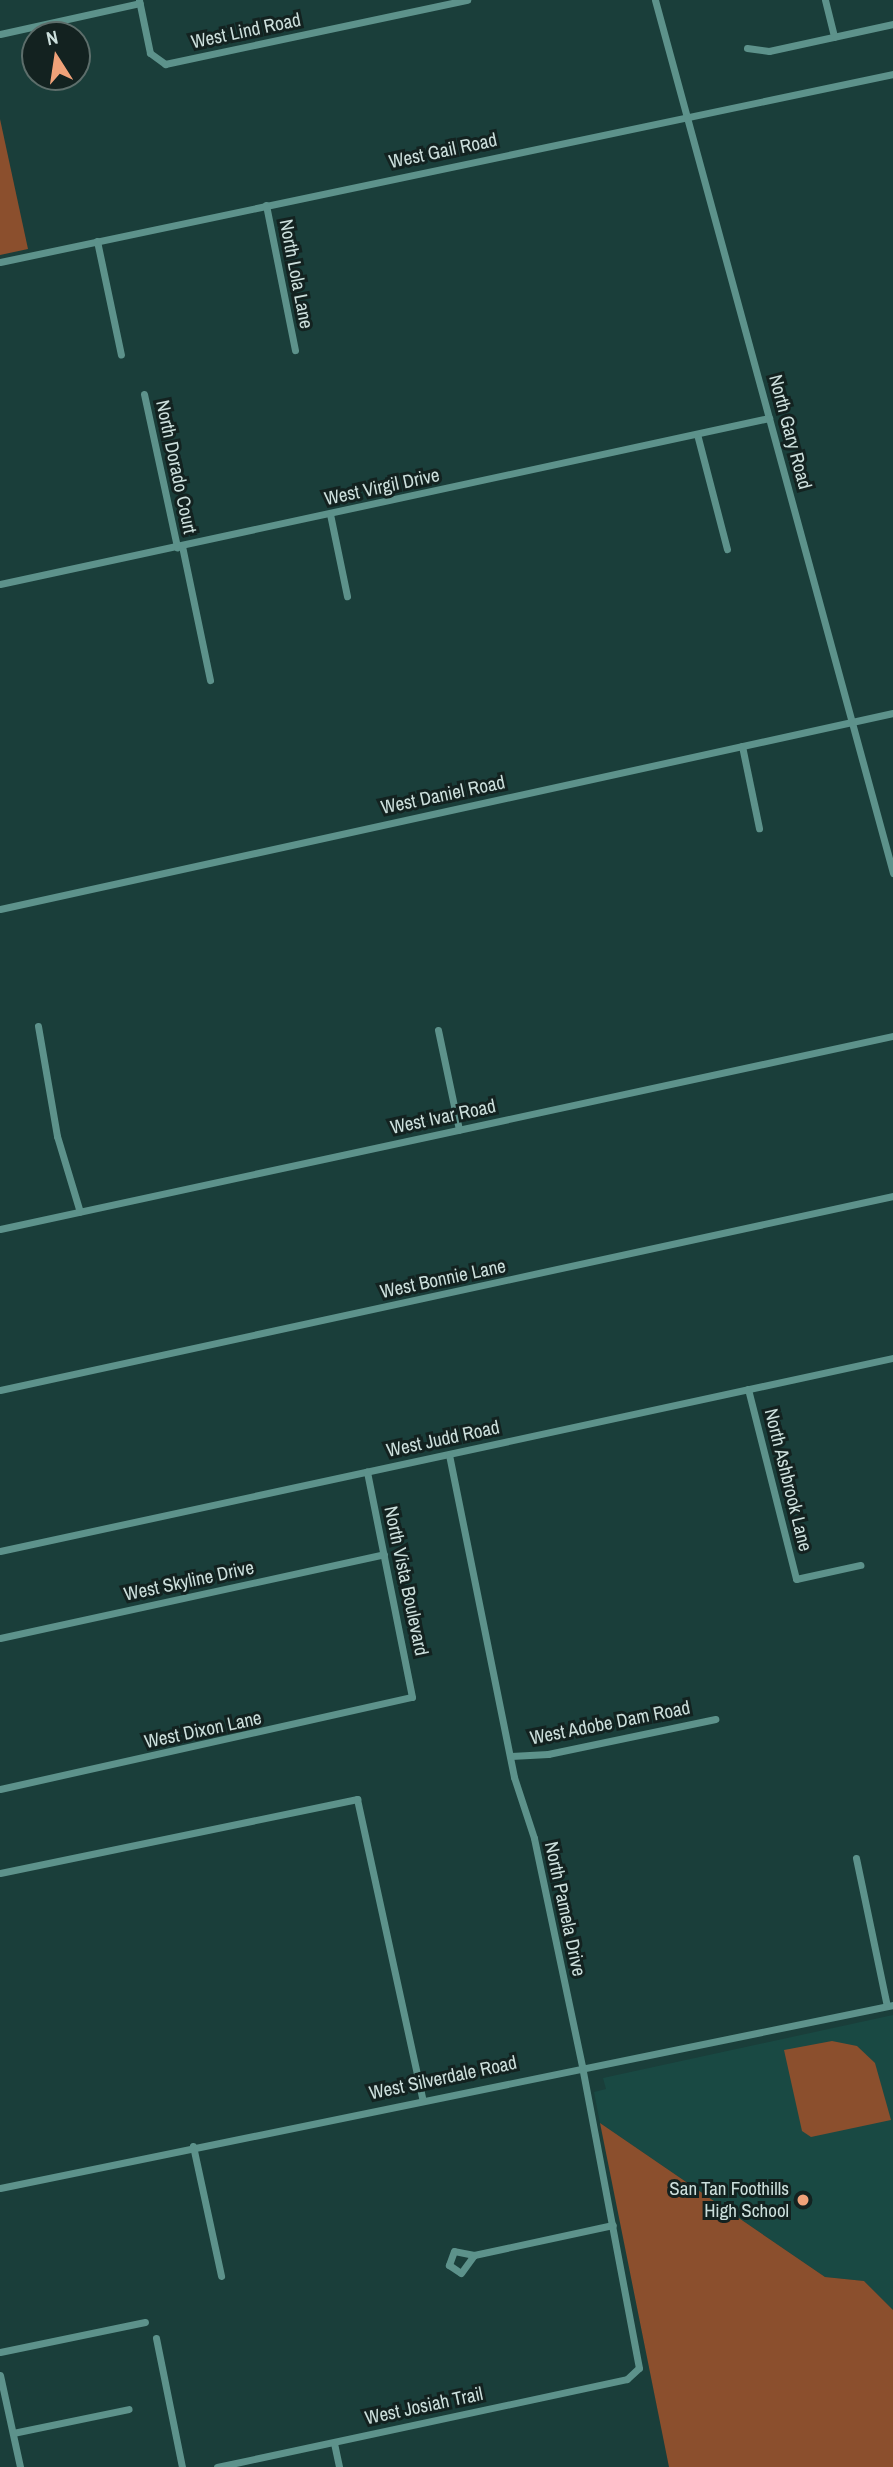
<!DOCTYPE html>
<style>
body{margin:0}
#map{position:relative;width:893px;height:2467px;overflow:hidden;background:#1a3e3a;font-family:"Archivo Narrow",sans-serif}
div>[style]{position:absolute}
.built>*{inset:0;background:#194943}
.green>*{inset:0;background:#8b4f2d}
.minor>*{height:7px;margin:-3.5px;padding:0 3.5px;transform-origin:3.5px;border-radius:3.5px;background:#5d928b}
.dots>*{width:19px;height:19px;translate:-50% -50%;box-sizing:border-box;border:4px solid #132220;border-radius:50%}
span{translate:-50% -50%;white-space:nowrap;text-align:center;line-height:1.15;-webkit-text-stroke:6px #132220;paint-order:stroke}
.street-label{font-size:19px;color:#ccdfdc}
.poi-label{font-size:19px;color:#ccdfdc}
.right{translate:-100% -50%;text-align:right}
.north{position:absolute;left:21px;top:21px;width:70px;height:70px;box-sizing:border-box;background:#132220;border:2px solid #5d6e6b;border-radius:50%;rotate:348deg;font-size:19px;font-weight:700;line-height:28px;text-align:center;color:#ccdfdc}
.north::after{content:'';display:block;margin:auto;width:24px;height:32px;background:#f0a279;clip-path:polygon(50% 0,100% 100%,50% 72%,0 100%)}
</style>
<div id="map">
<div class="built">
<i style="clip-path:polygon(893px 2015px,893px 2310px,864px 2281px,825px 2277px,600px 2123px,594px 2092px,606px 2089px,603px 2078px)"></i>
</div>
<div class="green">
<i style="clip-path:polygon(0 119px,28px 249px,0 255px)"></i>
<i style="clip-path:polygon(832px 2041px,857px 2046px,875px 2063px,891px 2120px,811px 2137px,802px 2131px,784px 2050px)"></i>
<i style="clip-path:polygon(600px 2123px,825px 2277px,864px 2281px,893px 2310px,893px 2467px,669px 2467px)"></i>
</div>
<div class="minor">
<i style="left:139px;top:0;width:54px;rotate:78.3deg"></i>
<i style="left:150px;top:53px;width:19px;rotate:36deg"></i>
<i style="left:165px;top:64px;width:309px;rotate:-12deg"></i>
<i style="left:655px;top:0;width:905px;rotate:74.75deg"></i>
<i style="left:825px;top:0;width:38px;rotate:76deg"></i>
<i style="left:0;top:34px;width:143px;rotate:-12.5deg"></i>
<i style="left:747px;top:48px;width:22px;rotate:8deg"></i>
<i style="left:769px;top:51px;width:127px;rotate:-12.3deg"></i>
<i style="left:266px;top:205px;width:148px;rotate:78.7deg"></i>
<i style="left:97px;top:241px;width:116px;rotate:78.1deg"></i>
<i style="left:0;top:262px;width:913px;rotate:-11.89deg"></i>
<i style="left:144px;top:394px;width:157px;rotate:77.8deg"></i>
<i style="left:697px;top:434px;width:119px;rotate:75.4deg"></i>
<i style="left:330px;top:514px;width:84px;rotate:78.3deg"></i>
<i style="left:182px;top:546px;width:137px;rotate:78.2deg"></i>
<i style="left:0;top:584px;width:787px;rotate:-12.18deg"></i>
<i style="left:742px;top:746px;width:84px;rotate:78.3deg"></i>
<i style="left:0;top:909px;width:914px;rotate:-12.38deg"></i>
<i style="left:38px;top:1026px;width:112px;rotate:80.2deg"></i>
<i style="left:57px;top:1136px;width:79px;rotate:73.2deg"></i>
<i style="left:438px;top:1030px;width:102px;rotate:78.1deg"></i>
<i style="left:0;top:1229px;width:914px;rotate:-12.2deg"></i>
<i style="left:748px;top:1389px;width:196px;rotate:75.8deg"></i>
<i style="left:796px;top:1579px;width:66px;rotate:-12.3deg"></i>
<i style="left:0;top:1390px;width:914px;rotate:-12.26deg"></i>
<i style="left:0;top:1551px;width:914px;rotate:-12.2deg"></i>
<i style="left:0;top:1638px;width:393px;rotate:-12.3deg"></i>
<i style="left:511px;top:1756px;width:37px;rotate:-3deg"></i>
<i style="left:548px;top:1754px;width:171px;rotate:-11.8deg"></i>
<i style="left:0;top:1789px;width:422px;rotate:-12.6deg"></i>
<i style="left:412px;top:1697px;width:230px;rotate:-101.3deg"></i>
<i style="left:856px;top:1858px;width:151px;rotate:78.2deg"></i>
<i style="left:0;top:1873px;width:365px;rotate:-11.7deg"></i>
<i style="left:357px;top:1799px;width:306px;rotate:77.7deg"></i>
<i style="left:193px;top:2146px;width:133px;rotate:77.8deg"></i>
<i style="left:0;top:2188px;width:912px;rotate:-11.58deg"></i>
<i style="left:474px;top:2255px;width:20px;rotate:-169deg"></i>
<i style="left:454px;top:2251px;width:15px;rotate:110deg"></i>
<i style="left:449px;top:2265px;width:14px;rotate:34deg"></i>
<i style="left:461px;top:2273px;width:22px;rotate:-54deg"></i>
<i style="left:474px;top:2255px;width:142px;rotate:-12.2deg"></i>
<i style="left:156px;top:2338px;width:132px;rotate:78.6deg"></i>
<i style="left:0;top:2352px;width:148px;rotate:-11.7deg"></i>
<i style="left:0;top:2375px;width:94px;rotate:77.7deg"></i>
<i style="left:13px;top:2433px;width:118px;rotate:-11.7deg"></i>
<i style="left:334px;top:2443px;width:25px;rotate:78deg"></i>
<i style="left:217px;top:2467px;width:419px;rotate:-12.1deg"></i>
<i style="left:627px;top:2379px;width:16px;rotate:-43deg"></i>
<i style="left:639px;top:2368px;width:307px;rotate:-100.7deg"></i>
<i style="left:582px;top:2066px;width:233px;rotate:-101.9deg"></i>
<i style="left:534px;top:1838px;width:64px;rotate:-108.2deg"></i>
<i style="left:514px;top:1777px;width:329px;rotate:-101.4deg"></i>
</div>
<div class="dots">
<i style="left:803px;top:2200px;background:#f0a279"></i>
</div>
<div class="street-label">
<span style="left:246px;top:31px;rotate:-12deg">West Lind Road</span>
<span style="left:443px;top:151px;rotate:-12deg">West Gail Road</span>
<span style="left:296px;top:274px;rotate:79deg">North Lola Lane</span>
<span style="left:790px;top:432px;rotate:75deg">North Gary Road</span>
<span style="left:176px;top:467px;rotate:78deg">North Dorado Court</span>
<span style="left:382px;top:487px;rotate:-12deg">West Virgil Drive</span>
<span style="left:443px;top:795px;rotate:-12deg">West Daniel Road</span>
<span style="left:443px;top:1117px;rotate:-12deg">West Ivar Road</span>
<span style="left:443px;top:1279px;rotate:-12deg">West Bonnie Lane</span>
<span style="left:443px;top:1439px;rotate:-12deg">West Judd Road</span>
<span style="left:788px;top:1480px;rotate:76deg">North Ashbrook Lane</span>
<span style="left:189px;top:1581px;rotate:-12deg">West Skyline Drive</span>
<span style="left:406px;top:1581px;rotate:78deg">North Vista Boulevard</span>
<span style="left:610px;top:1723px;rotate:-11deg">West Adobe Dam Road</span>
<span style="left:203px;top:1730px;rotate:-12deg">West Dixon Lane</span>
<span style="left:565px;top:1909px;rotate:78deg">North Pamela Drive</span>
<span style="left:443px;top:2078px;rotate:-12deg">West Silverdale Road</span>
<span style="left:424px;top:2406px;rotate:-12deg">West Josiah Trail</span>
</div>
<div class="poi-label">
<span class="right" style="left:789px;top:2200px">San Tan Foothills<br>High School</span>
</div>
<div class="north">N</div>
</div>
